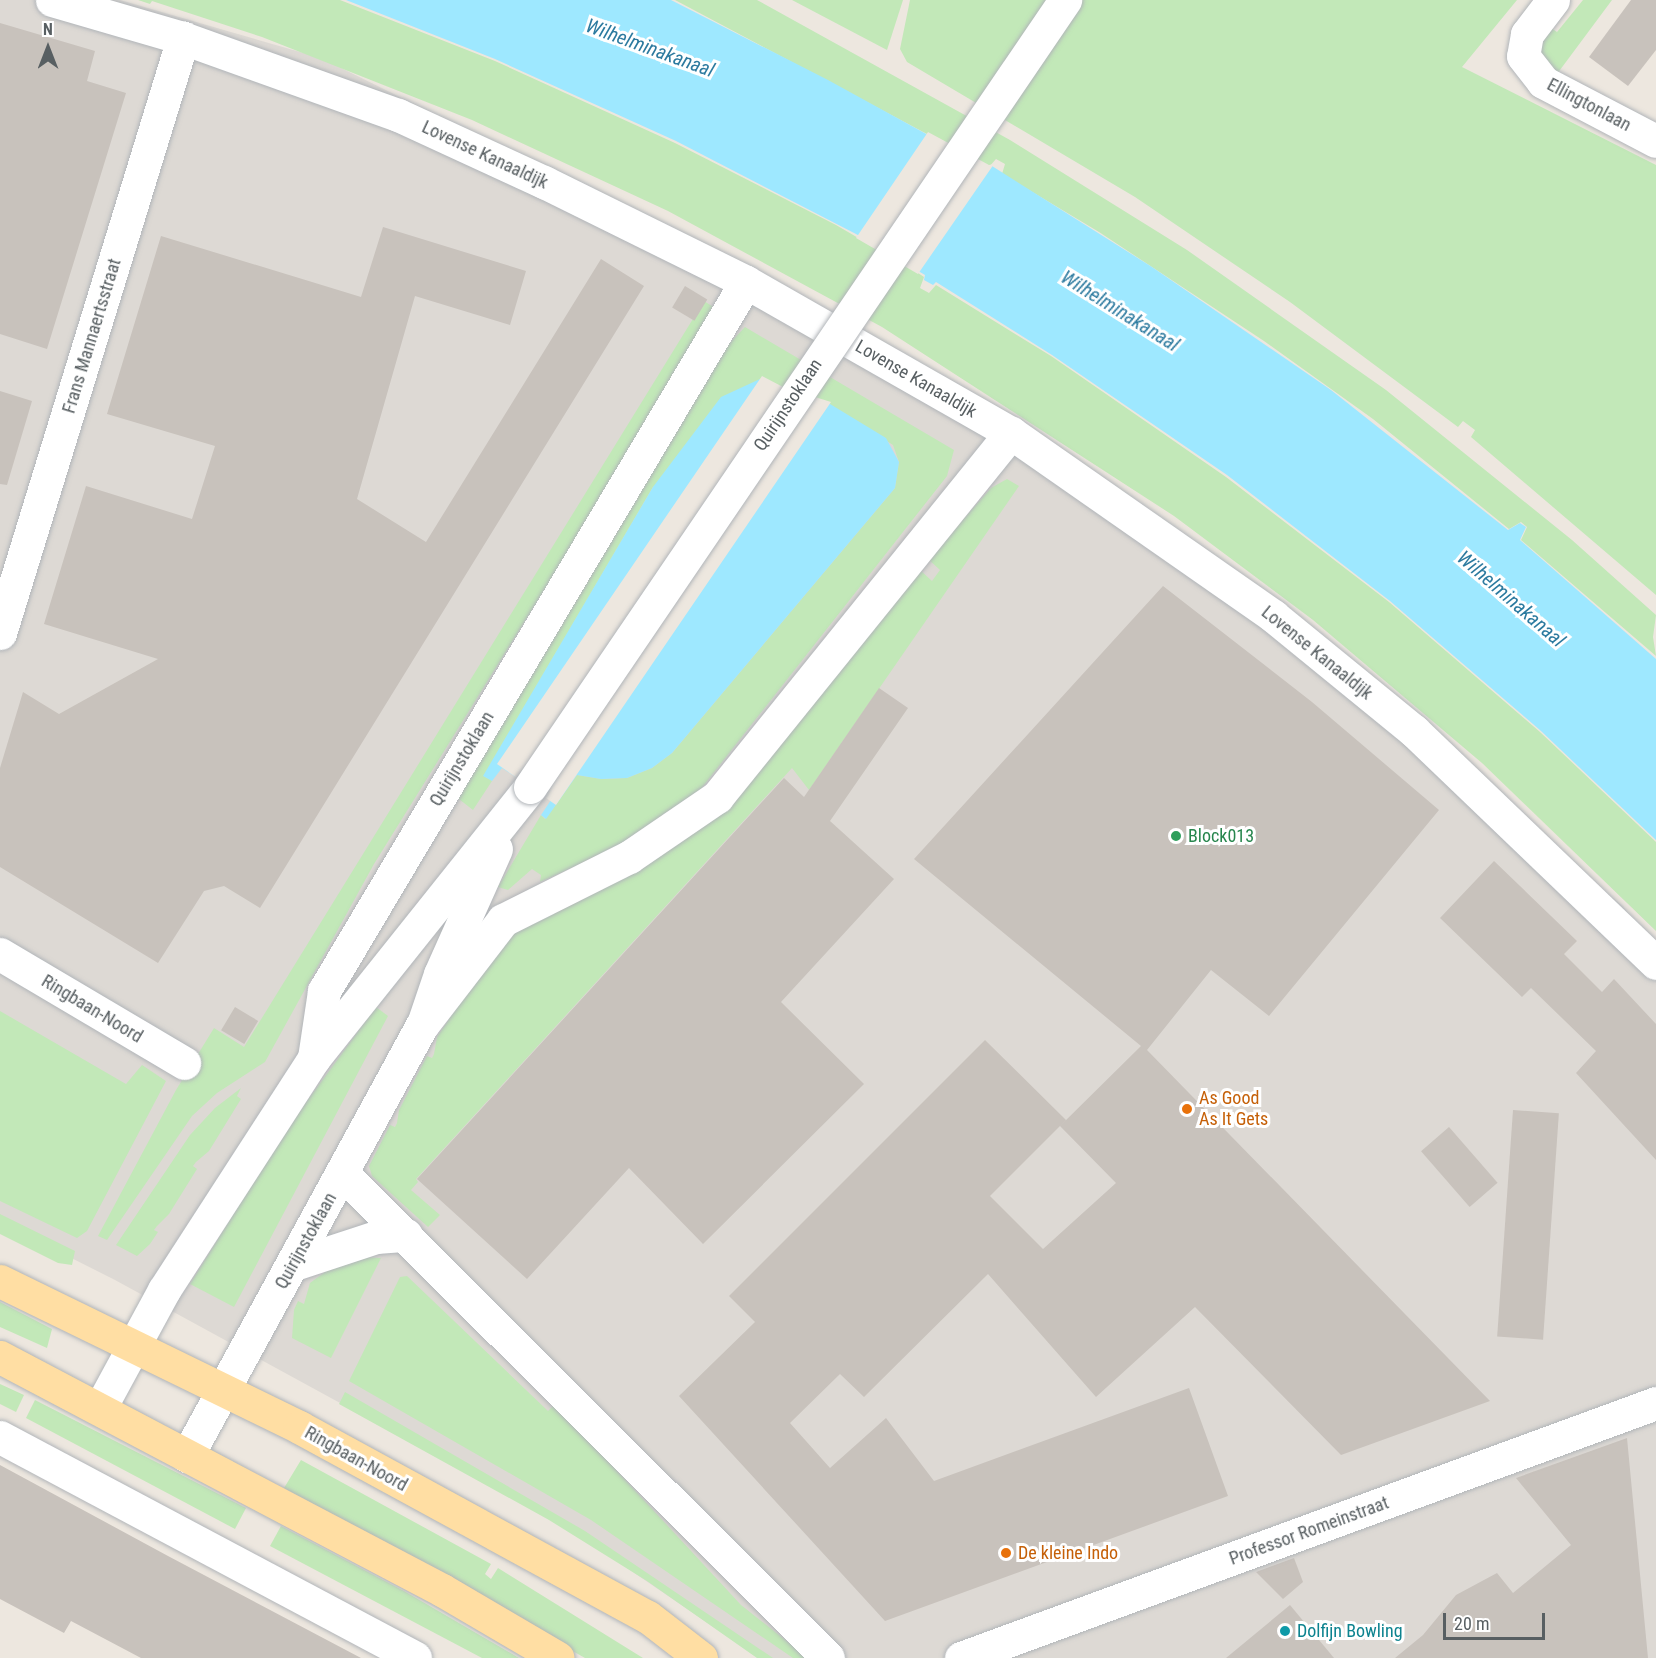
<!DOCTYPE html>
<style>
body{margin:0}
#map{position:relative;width:1656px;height:1658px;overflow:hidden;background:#ede7df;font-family:"Roboto Condensed",sans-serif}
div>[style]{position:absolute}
.industrial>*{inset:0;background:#ddd9d4}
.green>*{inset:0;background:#c2e8b8}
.water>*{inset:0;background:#9ee8ff}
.pier>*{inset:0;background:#ede7df}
.building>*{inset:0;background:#c8c2bc;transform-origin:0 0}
.roads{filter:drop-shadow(0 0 2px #b1b5b9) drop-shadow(0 0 2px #b1b5b9)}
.minor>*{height:33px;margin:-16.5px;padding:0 16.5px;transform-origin:16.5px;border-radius:16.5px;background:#fff}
.major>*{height:33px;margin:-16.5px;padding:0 16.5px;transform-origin:16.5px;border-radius:16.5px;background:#ffdea3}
.bridges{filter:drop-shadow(0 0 2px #b1b5b9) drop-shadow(0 0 2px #b1b5b9)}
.minor-bridge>*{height:33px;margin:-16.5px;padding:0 16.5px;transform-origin:16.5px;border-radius:16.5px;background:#fff}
.dots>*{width:16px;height:16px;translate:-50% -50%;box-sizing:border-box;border:3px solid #fff;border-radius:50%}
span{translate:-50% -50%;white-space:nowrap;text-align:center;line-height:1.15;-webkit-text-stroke:6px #fff;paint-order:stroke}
.street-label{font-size:18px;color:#585f62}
.leisure-label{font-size:18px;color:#27864d}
.left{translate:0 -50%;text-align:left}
.food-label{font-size:18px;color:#c56008}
.culture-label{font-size:18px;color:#0d838f}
.water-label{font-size:20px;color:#2c7a9f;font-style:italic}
.north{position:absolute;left:18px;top:18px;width:60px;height:60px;-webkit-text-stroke:4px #fff;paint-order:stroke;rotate:0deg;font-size:16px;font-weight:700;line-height:24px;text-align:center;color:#585f62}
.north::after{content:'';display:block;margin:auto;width:21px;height:27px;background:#585f62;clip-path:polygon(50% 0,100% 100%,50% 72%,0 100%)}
.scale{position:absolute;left:1443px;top:1613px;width:102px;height:27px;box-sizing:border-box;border:3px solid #585f62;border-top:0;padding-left:8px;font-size:18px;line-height:21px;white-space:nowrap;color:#585f62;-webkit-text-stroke:4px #fff;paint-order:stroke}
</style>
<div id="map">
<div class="industrial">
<i style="clip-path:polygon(0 0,120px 0,321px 58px,778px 284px,1201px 567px,1623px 906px,1656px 951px,1656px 1658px,759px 1658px,567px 1527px,115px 1280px,0 1222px)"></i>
</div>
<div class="green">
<i style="clip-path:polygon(138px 0,340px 0,495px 61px,675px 143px,836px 225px,915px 271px,924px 277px,920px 288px,929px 293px,936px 285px,1051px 356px,1226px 477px,1389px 602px,1540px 732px,1656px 842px,1656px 931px,1482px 763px,1313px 620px,1174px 516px,882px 327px,668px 211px,472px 120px,262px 37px,152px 1px,150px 4px)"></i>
<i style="clip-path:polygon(675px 0,757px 0,1010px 140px,1187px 250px,1386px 390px,1572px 540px,1656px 615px,1653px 637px,1656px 656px,1521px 540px,1527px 527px,1521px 522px,1509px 529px,1373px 419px,1264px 341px,1099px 232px,1002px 174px,1005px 164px,996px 159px,989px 167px)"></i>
<i style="clip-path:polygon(792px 0,903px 0,887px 50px)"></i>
<i style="clip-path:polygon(910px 0,1517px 0,1462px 67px,1656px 165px,1656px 595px,1471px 437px,1475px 430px,1463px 421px,1458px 427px,1290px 302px,1135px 197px,907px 62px,900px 49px)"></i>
<i style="clip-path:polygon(1583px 0,1612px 0,1557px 74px,1540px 53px,1541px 40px,1551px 28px,1557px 32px)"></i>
<i style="clip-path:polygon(704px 301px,718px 310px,374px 864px,265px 1062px,217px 1093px,192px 1116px,107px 1240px,98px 1236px,176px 1090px,214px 1028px,244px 1047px)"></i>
<i style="clip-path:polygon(745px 327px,954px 450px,947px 476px,701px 789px,612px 850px,540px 882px,541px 875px,532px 869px,508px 890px,498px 887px,541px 815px,545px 819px,577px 775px,601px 779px,627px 778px,652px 768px,672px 753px,895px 488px,899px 462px,893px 445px,829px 404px,653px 487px,484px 776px,492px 781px,473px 810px,446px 789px,726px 347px)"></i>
<i style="clip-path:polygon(1007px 479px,1019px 486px,809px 790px,792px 768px,416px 1179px,418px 1182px,411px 1190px,440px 1215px,428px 1227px,372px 1176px,369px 1166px,390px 1125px,395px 1127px,397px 1123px,399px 1110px,427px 1056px,432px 1058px,434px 1054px,437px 1037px,504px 937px,641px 860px,920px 570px,932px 581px,940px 570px,928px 559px,991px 488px)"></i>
<i style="clip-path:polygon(376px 1007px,388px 1016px,234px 1307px,190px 1284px,285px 1131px)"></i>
<i style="clip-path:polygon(0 1011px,126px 1084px,142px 1065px,166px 1081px,87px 1231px,77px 1238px,0 1201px)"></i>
<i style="clip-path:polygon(241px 1088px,237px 1096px,241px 1099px,209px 1151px,196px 1162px,193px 1166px,197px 1169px,169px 1214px,157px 1226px,154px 1230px,158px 1232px,150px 1244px,137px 1256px,116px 1245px,190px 1135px,215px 1108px)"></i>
<i style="clip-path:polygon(0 1214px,75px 1251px,72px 1265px,58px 1263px,0 1234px)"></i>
<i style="clip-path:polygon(363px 1257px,381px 1258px,331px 1358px,292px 1338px,294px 1310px,298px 1301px,304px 1304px,310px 1283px,329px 1269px)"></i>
<i style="clip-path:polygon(407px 1276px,548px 1411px,555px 1404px,741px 1605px,808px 1658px,793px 1658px,591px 1520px,349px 1381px,400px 1277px)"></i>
<i style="clip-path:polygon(0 1302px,52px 1329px,47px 1348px,0 1327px)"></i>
<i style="clip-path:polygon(0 1384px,24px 1395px,16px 1412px,0 1404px)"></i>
<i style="clip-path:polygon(345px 1392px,585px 1531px,773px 1658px,757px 1658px,647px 1581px,549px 1520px,339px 1404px)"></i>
<i style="clip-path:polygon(35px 1400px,246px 1508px,235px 1529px,26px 1418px)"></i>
<i style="clip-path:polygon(301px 1460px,491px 1564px,485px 1574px,491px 1579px,498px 1568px,643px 1658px,585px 1658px,284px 1488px)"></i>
<i style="clip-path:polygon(281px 1526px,404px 1591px,519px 1658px,482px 1658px,270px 1546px)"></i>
</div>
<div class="water">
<i style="clip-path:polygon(346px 0,671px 0,828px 80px,990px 169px,992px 166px,1152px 267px,1331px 390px,1508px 530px,1520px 523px,1526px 527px,1520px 540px,1656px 659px,1656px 840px,1541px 731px,1390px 601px,1227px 475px,1052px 355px,936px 282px,933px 285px,924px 280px,925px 275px,856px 234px,676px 141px,495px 59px)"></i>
<i style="clip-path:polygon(760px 379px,830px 404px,886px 438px,899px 462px,895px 488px,672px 753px,652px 768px,627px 778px,601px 779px,577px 775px,546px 819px,541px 815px,551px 800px,502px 768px,492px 781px,483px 776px,653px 487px,721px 397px)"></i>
</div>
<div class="pier">
<i style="clip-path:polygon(928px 132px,989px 165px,994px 164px,918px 274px,856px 238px)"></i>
<i style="clip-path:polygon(762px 376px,783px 387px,831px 402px,556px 805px,497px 764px)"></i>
</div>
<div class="building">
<i style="clip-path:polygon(1631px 0,1656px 0,1656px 50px,1628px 86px,1589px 57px)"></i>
<i style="clip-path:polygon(0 23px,95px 51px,87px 81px,126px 93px,47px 349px,0 334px)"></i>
<i style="clip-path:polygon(383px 227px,526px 271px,510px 325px,415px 296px,357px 499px,426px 542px,601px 259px,644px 286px,260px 908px,224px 886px,204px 891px,158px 963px,0 867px,0 768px,23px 692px,59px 714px,158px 659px,44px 624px,86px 486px,192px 519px,215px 446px,107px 414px,161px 236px,361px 297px)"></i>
<i style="left:685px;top:286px;width:26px;height:25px;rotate:31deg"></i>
<i style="clip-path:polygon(0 391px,32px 401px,7px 485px,0 484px)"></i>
<i style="clip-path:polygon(1163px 586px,1312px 702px,1439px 810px,1269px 1016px,1211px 970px,1147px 1050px,1490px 1401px,1341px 1455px,1195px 1307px,1096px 1397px,988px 1274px,864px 1397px,840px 1374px,790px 1423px,830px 1468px,886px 1418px,934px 1481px,1189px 1388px,1228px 1496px,885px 1621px,679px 1396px,755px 1322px,729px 1296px,985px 1040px,1066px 1120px,990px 1196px,1043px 1249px,1116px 1183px,1060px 1126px,1141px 1046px,914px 859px)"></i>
<i style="clip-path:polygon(879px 688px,908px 708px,830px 821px,894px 879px,781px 1002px,864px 1084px,703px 1244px,629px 1168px,527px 1279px,417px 1179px,784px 778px,804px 797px)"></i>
<i style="clip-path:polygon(1494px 861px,1577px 941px,1564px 954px,1602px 992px,1614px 979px,1656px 1024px,1656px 1160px,1576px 1073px,1596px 1051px,1531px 988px,1522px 997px,1440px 918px)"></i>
<i style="left:235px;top:1007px;width:27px;height:27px;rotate:31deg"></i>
<i style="left:1513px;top:1110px;width:46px;height:227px;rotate:4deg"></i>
<i style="left:1449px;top:1127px;width:74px;height:37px;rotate:49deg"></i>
<i style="clip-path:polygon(1627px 1438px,1648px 1658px,1395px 1658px,1423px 1635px,1456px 1595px,1497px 1573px,1513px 1593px,1571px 1545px,1516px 1478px)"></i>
<i style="clip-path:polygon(0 1465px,168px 1556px,361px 1658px,141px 1658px,71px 1621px,64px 1633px,0 1599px)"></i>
<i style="clip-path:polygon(1294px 1558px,1303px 1582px,1283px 1599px,1256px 1572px)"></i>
<i style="clip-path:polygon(1290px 1605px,1334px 1658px,1226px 1658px)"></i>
</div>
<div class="roads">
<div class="minor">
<i style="left:52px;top:0;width:136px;rotate:16.2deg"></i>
<i style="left:183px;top:38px;width:228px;rotate:19.7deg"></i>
<i style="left:398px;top:115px;width:161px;rotate:24.7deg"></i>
<i style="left:544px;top:182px;width:225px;rotate:26.3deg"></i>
<i style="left:746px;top:282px;width:305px;rotate:29.7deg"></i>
<i style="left:1011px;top:433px;width:320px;rotate:34.9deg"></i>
<i style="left:1273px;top:616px;width:182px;rotate:39.2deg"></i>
<i style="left:1414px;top:731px;width:335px;rotate:43.8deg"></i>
<i style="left:1553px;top:0;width:43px;rotate:127.4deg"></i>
<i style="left:1527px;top:34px;width:22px;rotate:100deg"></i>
<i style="left:1523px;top:56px;width:33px;rotate:52deg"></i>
<i style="left:1543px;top:82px;width:127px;rotate:27.6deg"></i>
<i style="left:0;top:633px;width:623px;rotate:-72.9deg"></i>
<i style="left:0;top:954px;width:214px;rotate:30.6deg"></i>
<i style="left:423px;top:1024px;width:131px;rotate:-52.4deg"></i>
<i style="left:503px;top:920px;width:141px;rotate:-26.6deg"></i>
<i style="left:629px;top:857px;width:107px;rotate:-34.3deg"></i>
<i style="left:717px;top:797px;width:468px;rotate:-51.1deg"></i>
<i style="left:314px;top:1058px;width:68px;rotate:-81.5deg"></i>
<i style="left:324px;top:991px;width:825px;rotate:-59.24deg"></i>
<i style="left:343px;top:1174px;width:685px;rotate:44.94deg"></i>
<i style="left:294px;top:1264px;width:86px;rotate:-18.2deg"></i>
<i style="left:376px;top:1237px;width:30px;rotate:-4deg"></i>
<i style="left:100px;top:1408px;width:134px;rotate:-61.5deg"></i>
<i style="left:164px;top:1290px;width:276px;rotate:-57.1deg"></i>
<i style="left:314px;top:1058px;width:347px;rotate:-51.4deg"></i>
<i style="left:0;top:1437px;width:470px;rotate:28deg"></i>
<i style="left:187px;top:1456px;width:492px;rotate:-61.4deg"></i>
<i style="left:423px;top:1024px;width:53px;rotate:-71.2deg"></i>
<i style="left:440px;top:974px;width:137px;rotate:-65.9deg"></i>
<i style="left:961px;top:1658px;width:740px;rotate:-20.15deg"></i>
</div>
<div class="major">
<i style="left:0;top:1281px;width:333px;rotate:26deg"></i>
<i style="left:299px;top:1427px;width:397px;rotate:28.6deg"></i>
<i style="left:648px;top:1617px;width:67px;rotate:37.7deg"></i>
<i style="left:0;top:1357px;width:500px;rotate:27.8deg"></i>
<i style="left:442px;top:1590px;width:134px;rotate:30.4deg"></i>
</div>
</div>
<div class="bridges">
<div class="minor-bridge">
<i style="left:530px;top:787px;width:952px;rotate:-55.79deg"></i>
</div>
</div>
<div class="dots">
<i style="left:1176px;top:836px;background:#2e9e5b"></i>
<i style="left:1187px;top:1109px;background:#e8710a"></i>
<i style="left:1006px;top:1553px;background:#e8710a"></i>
<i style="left:1285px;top:1631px;background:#0f9aa8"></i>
</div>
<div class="street-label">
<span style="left:1589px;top:105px;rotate:28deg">Ellingtonlaan</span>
<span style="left:485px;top:155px;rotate:25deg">Lovense Kanaaldijk</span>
<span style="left:92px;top:336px;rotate:-73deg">Frans Mannaertsstraat</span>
<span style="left:916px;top:379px;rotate:30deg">Lovense Kanaaldijk</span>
<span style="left:788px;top:405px;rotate:-56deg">Quirijnstoklaan</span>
<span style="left:1317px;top:653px;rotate:39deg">Lovense Kanaaldijk</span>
<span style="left:462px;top:759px;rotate:-59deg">Quirijnstoklaan</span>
<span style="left:92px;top:1009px;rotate:31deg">Ringbaan-Noord</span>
<span style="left:306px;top:1241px;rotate:-61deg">Quirijnstoklaan</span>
<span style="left:356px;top:1459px;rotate:29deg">Ringbaan-Noord</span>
<span style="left:1309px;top:1531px;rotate:-20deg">Professor Romeinstraat</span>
</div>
<div class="leisure-label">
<span class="left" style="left:1188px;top:836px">Block013</span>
</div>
<div class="food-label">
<span class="left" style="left:1199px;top:1109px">As Good<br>As It Gets</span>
<span class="left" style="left:1018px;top:1553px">De kleine Indo</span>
</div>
<div class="culture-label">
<span class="left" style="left:1297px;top:1631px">Dolfijn Bowling</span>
</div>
<div class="water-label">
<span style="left:650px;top:48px;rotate:20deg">Wilhelminakanaal</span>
<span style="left:1120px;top:311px;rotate:32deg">Wilhelminakanaal</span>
<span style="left:1511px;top:599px;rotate:41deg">Wilhelminakanaal</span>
</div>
<div class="north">N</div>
<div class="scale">20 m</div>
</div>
